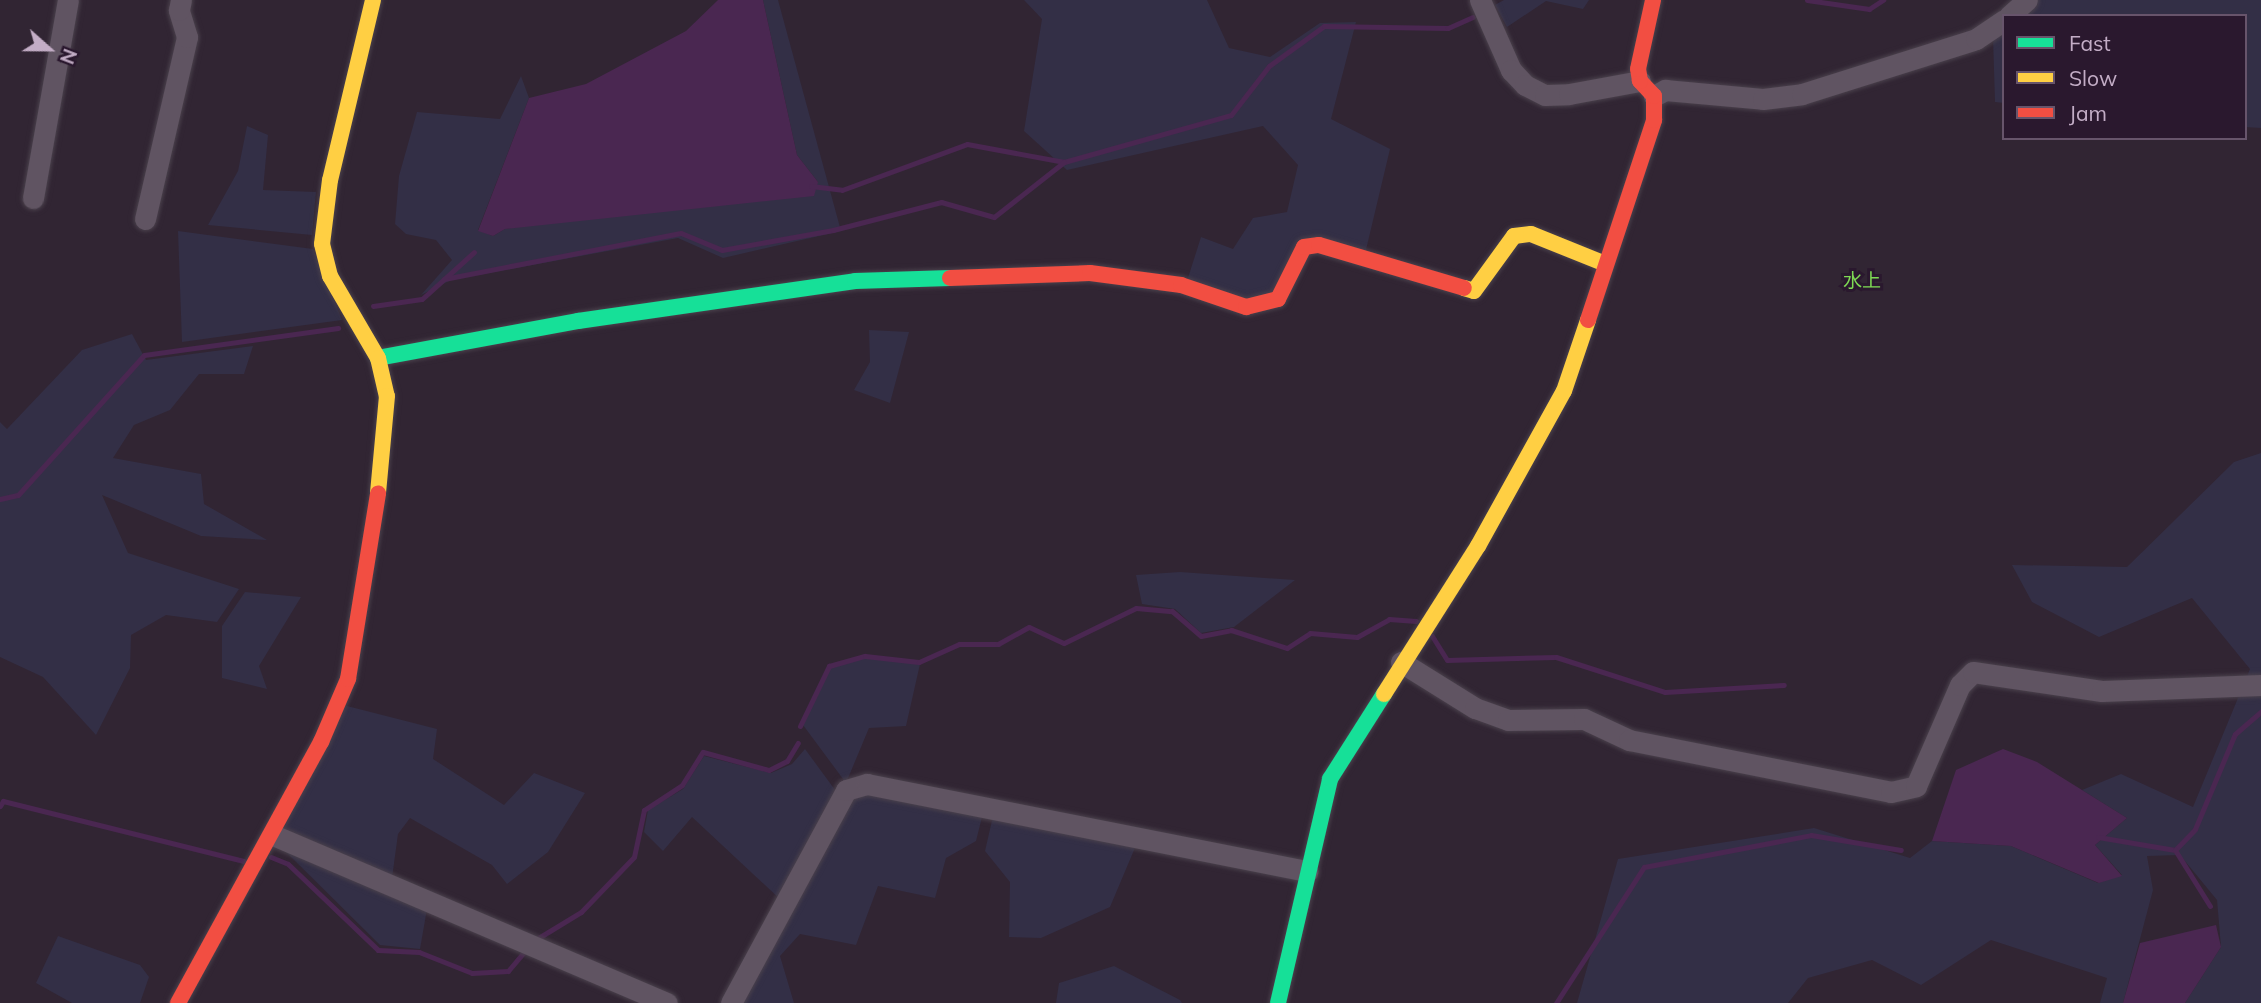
<!DOCTYPE html>
<meta charset="utf-8">
<style>
body{margin:0}
#map{position:relative;width:2261px;height:1003px;overflow:hidden;background:#312533;font-family:Mulish,"Noto Sans JP",sans-serif}
div>[style]{position:absolute}
.green>*{inset:0;background:#332f46}
.water>*{inset:0;background:#4a2751}
.stream>*{height:5px;margin:-2.5px;padding:0 2.5px;transform-origin:2.5px;border-radius:2.5px;background:#4a2751}
.roads{filter:drop-shadow(0 0 2px #4a414c) drop-shadow(0 0 2px #4a414c)}
.street>*{height:21px;margin:-10.5px;padding:0 10.5px;transform-origin:10.5px;border-radius:10.5px;background:#605462}
.fast>*{height:16px;margin:-8px;padding:0 8px;transform-origin:8px;border-radius:8px;background:#16e098}
.slow>*{height:16px;margin:-8px;padding:0 8px;transform-origin:8px;border-radius:8px;background:#ffcf43}
.jam>*{height:16px;margin:-8px;padding:0 8px;transform-origin:8px;border-radius:8px;background:#f24e42}
span{translate:-50% -50%;white-space:nowrap;text-align:center;line-height:1.15;-webkit-text-stroke:6px #2a182e;paint-order:stroke}
.neighbourhood-label{font-size:19px;color:#7eda54}
.legend{position:absolute;left:2002px;top:14px;width:245px;height:126px;box-sizing:border-box;background:#2a182e;border:2px solid #67546b;margin:0;padding:9px 12px;list-style:none;font-size:21px;color:#c3adc6}
.legend li{display:flex;align-items:center;gap:14px;height:35px}
.legend b{width:35px;border:2px solid #67546b}
.north{position:absolute;left:14px;top:14px;width:70px;height:70px;-webkit-text-stroke:5px #2a182e;paint-order:stroke;rotate:111deg;font-size:19px;font-weight:700;line-height:28px;text-align:center;color:#c3adc6}
.north::after{content:'';display:block;margin:auto;width:24px;height:32px;background:#c3adc6;clip-path:polygon(50% 0,100% 100%,50% 72%,0 100%)}
</style>
<div id="map">
<div class="green">
<i style="clip-path:polygon(763px 0,778px 0,841px 231px,723px 258px,678px 238px,451px 280px,421px 295px,452px 260px,436px 240px,406px 234px,395px 224px,399px 176px,417px 112px,500px 119px,521px 76px,529px 98px,478px 230px,493px 236px,505px 229px,818px 182px,797px 155px)"></i>
<i style="clip-path:polygon(1024px 0,1207px 0,1229px 48px,1270px 57px,1320px 23px,1356px 22px,1331px 119px,1390px 149px,1365px 254px,1307px 238px,1273px 294px,1246px 300px,1187px 281px,1201px 237px,1233px 249px,1253px 218px,1287px 212px,1298px 165px,1263px 126px,1067px 170px,1024px 131px,1042px 19px)"></i>
<i style="clip-path:polygon(1504px 0,1589px 0,1583px 9px,1546px 1px,1507px 27px,1495px 5px)"></i>
<i style="clip-path:polygon(2036px 0,2261px 0,2261px 128px,2245px 127px,2245px 16px,2018px 16px)"></i>
<i style="clip-path:polygon(2004px 28px,2004px 103px,1995px 102px,1993px 38px)"></i>
<i style="clip-path:polygon(247px 126px,268px 135px,263px 190px,316px 192px,312px 235px,208px 225px,238px 171px)"></i>
<i style="clip-path:polygon(178px 231px,313px 249px,342px 320px,182px 342px)"></i>
<i style="clip-path:polygon(869px 330px,909px 332px,890px 403px,854px 390px,870px 362px)"></i>
<i style="clip-path:polygon(132px 334px,146px 360px,253px 346px,244px 374px,199px 374px,170px 410px,134px 425px,113px 458px,201px 474px,204px 504px,267px 540px,201px 536px,102px 495px,128px 553px,239px 589px,217px 622px,166px 615px,131px 635px,130px 668px,96px 735px,43px 677px,0 657px,0 422px,7px 429px,82px 350px)"></i>
<i style="clip-path:polygon(2261px 453px,2261px 1003px,2185px 1003px,2221px 947px,2217px 900px,2180px 855px,2147px 856px,2153px 890px,2123px 1003px,2100px 1003px,2107px 978px,1991px 940px,1921px 985px,1872px 960px,1808px 978px,1788px 1003px,1577px 1003px,1618px 859px,1814px 828px,1910px 858px,1932px 841px,2011px 846px,2098px 883px,2122px 875px,2095px 845px,2127px 818px,2082px 790px,2121px 774px,2193px 807px,2250px 669px,2192px 598px,2099px 637px,2032px 602px,2012px 565px,2127px 567px,2234px 462px)"></i>
<i style="clip-path:polygon(1180px 572px,1295px 580px,1234px 627px,1201px 633px,1175px 609px,1142px 604px,1136px 575px)"></i>
<i style="clip-path:polygon(245px 592px,301px 597px,259px 666px,267px 689px,222px 678px,222px 626px)"></i>
<i style="clip-path:polygon(865px 658px,920px 664px,906px 726px,869px 728px,846px 783px,803px 725px,830px 668px)"></i>
<i style="clip-path:polygon(343px 705px,437px 729px,433px 759px,504px 805px,534px 773px,585px 793px,548px 852px,507px 884px,492px 865px,410px 818px,398px 834px,392px 878px,283px 830px)"></i>
<i style="clip-path:polygon(805px 749px,838px 794px,781px 900px,692px 817px,663px 851px,644px 832px,648px 810px,683px 789px,704px 756px,771px 773px,792px 764px)"></i>
<i style="clip-path:polygon(866px 791px,983px 813px,976px 841px,946px 858px,935px 898px,878px 886px,856px 945px,800px 934px,780px 956px,794px 1003px,740px 1003px,850px 797px)"></i>
<i style="clip-path:polygon(993px 816px,1137px 843px,1110px 907px,1041px 938px,1009px 937px,1010px 882px,985px 851px)"></i>
<i style="clip-path:polygon(282px 848px,427px 909px,420px 949px,380px 945px)"></i>
<i style="clip-path:polygon(58px 936px,140px 965px,149px 977px,140px 1003px,72px 1003px,36px 983px)"></i>
<i style="clip-path:polygon(1114px 966px,1180px 1000px,1182px 1003px,1056px 1003px,1059px 983px)"></i>
</div>
<div class="water">
<i style="clip-path:polygon(718px 0,763px 0,797px 155px,818px 182px,814px 196px,505px 229px,493px 236px,478px 231px,529px 98px,586px 84px,686px 31px)"></i>
<i style="clip-path:polygon(2003px 749px,2037px 762px,2127px 818px,2095px 845px,2122px 876px,2099px 883px,2011px 846px,1932px 841px,1956px 770px)"></i>
<i style="clip-path:polygon(2216px 925px,2221px 947px,2185px 1003px,2123px 1003px,2140px 943px)"></i>
</div>
<div class="stream">
<i style="left:1807px;top:0;width:63px;rotate:8.3deg"></i>
<i style="left:1869px;top:9px;width:17px;rotate:-33deg"></i>
<i style="left:811px;top:186px;width:31px;rotate:7deg"></i>
<i style="left:842px;top:190px;width:133px;rotate:-20.2deg"></i>
<i style="left:967px;top:144px;width:99px;rotate:10.5deg"></i>
<i style="left:1064px;top:162px;width:173px;rotate:-15.7deg"></i>
<i style="left:1231px;top:115px;width:62px;rotate:-52.2deg"></i>
<i style="left:1269px;top:66px;width:68px;rotate:-36deg"></i>
<i style="left:1324px;top:26px;width:124px;rotate:0.9deg"></i>
<i style="left:1448px;top:28px;width:27px;rotate:-24deg"></i>
<i style="left:444px;top:279px;width:241px;rotate:-11deg"></i>
<i style="left:681px;top:233px;width:44px;rotate:22.5deg"></i>
<i style="left:722px;top:250px;width:113px;rotate:-10.2deg"></i>
<i style="left:833px;top:230px;width:112px;rotate:-14.5deg"></i>
<i style="left:941px;top:202px;width:55px;rotate:15.8deg"></i>
<i style="left:994px;top:217px;width:89px;rotate:-38.2deg"></i>
<i style="left:373px;top:306px;width:49px;rotate:-8.1deg"></i>
<i style="left:422px;top:299px;width:70px;rotate:-42.1deg"></i>
<i style="left:0;top:499px;width:18px;rotate:-13deg"></i>
<i style="left:18px;top:495px;width:188px;rotate:-48deg"></i>
<i style="left:144px;top:355px;width:196px;rotate:-7.9deg"></i>
<i style="left:1432px;top:636px;width:28px;rotate:58deg"></i>
<i style="left:1447px;top:660px;width:109px;rotate:-1.6deg"></i>
<i style="left:1556px;top:657px;width:114px;rotate:17.8deg"></i>
<i style="left:1665px;top:692px;width:119px;rotate:-3.4deg"></i>
<i style="left:800px;top:726px;width:67px;rotate:-64.2deg"></i>
<i style="left:829px;top:666px;width:37px;rotate:-16deg"></i>
<i style="left:865px;top:656px;width:54px;rotate:6.3deg"></i>
<i style="left:919px;top:662px;width:44px;rotate:-24.2deg"></i>
<i style="left:959px;top:644px;width:39px"></i>
<i style="left:998px;top:644px;width:35px;rotate:-29deg"></i>
<i style="left:1029px;top:627px;width:38px;rotate:25deg"></i>
<i style="left:1064px;top:643px;width:80px;rotate:-25.9deg"></i>
<i style="left:1136px;top:608px;width:36px;rotate:5deg"></i>
<i style="left:1172px;top:611px;width:38px;rotate:41deg"></i>
<i style="left:1201px;top:636px;width:31px;rotate:-11deg"></i>
<i style="left:1231px;top:630px;width:59px;rotate:17.8deg"></i>
<i style="left:1287px;top:648px;width:27px;rotate:-33deg"></i>
<i style="left:1310px;top:633px;width:47px;rotate:4.9deg"></i>
<i style="left:1357px;top:637px;width:37px;rotate:-29deg"></i>
<i style="left:1389px;top:619px;width:27px;rotate:4deg"></i>
<i style="left:0;top:806px;width:6px;rotate:-59deg"></i>
<i style="left:3px;top:801px;width:248px;rotate:14deg"></i>
<i style="left:2098px;top:837px;width:78px;rotate:9.6deg"></i>
<i style="left:2175px;top:850px;width:29px;rotate:-46deg"></i>
<i style="left:2195px;top:829px;width:103px;rotate:-67.2deg"></i>
<i style="left:2235px;top:734px;width:35px;rotate:-41deg"></i>
<i style="left:2175px;top:850px;width:66px;rotate:58deg"></i>
<i style="left:271px;top:857px;width:18px;rotate:22deg"></i>
<i style="left:288px;top:864px;width:124px;rotate:43.7deg"></i>
<i style="left:378px;top:950px;width:41px;rotate:2.8deg"></i>
<i style="left:419px;top:952px;width:57px;rotate:21.6deg"></i>
<i style="left:472px;top:973px;width:36px;rotate:-3deg"></i>
<i style="left:508px;top:971px;width:25px;rotate:-50deg"></i>
<i style="left:535px;top:940px;width:54px;rotate:-31.3deg"></i>
<i style="left:581px;top:912px;width:76px;rotate:-46.1deg"></i>
<i style="left:634px;top:857px;width:48px;rotate:-78deg"></i>
<i style="left:644px;top:810px;width:45px;rotate:-33.3deg"></i>
<i style="left:682px;top:785px;width:39px;rotate:-58deg"></i>
<i style="left:703px;top:752px;width:68px;rotate:15.3deg"></i>
<i style="left:769px;top:770px;width:20px;rotate:-27deg"></i>
<i style="left:787px;top:761px;width:21px;rotate:-59deg"></i>
<i style="left:1556px;top:1003px;width:162px;rotate:-57.1deg"></i>
<i style="left:1644px;top:867px;width:170px;rotate:-10.8deg"></i>
<i style="left:1811px;top:835px;width:91px;rotate:9.5deg"></i>
</div>
<div class="roads">
<div class="street">
<i style="left:1480px;top:0;width:77px;rotate:66.1deg"></i>
<i style="left:1511px;top:70px;width:21px;rotate:47deg"></i>
<i style="left:1525px;top:85px;width:22px;rotate:27deg"></i>
<i style="left:1545px;top:95px;width:24px;rotate:-2deg"></i>
<i style="left:1569px;top:94px;width:72px;rotate:-10.4deg"></i>
<i style="left:2009px;top:16px;width:24px;rotate:-42deg"></i>
<i style="left:1654px;top:96px;width:13px;rotate:-29deg"></i>
<i style="left:1665px;top:90px;width:98px;rotate:5.2deg"></i>
<i style="left:1763px;top:99px;width:39px;rotate:-7deg"></i>
<i style="left:1802px;top:94px;width:182px;rotate:-17.5deg"></i>
<i style="left:1976px;top:39px;width:34px;rotate:-34deg"></i>
<i style="left:33px;top:198px;width:201px;rotate:-80deg"></i>
<i style="left:145px;top:219px;width:187px;rotate:-77deg"></i>
<i style="left:187px;top:37px;width:28px;rotate:-107deg"></i>
<i style="left:179px;top:10px;width:10px;rotate:-79deg"></i>
<i style="left:1401px;top:662px;width:87px;rotate:31.9deg"></i>
<i style="left:1475px;top:708px;width:35px;rotate:20deg"></i>
<i style="left:1508px;top:720px;width:76px;rotate:-0.8deg"></i>
<i style="left:1584px;top:719px;width:50px;rotate:25deg"></i>
<i style="left:1629px;top:740px;width:267px;rotate:11.2deg"></i>
<i style="left:1891px;top:792px;width:26px;rotate:-13deg"></i>
<i style="left:1916px;top:786px;width:110px;rotate:-66.5deg"></i>
<i style="left:1960px;top:685px;width:18px;rotate:-45deg"></i>
<i style="left:1973px;top:672px;width:130px;rotate:8.4deg"></i>
<i style="left:2102px;top:691px;width:159px;rotate:-2.2deg"></i>
<i style="left:273px;top:835px;width:428px;rotate:23.1deg"></i>
<i style="left:731px;top:1003px;width:242px;rotate:-61.6deg"></i>
<i style="left:846px;top:790px;width:22px;rotate:-16deg"></i>
<i style="left:867px;top:784px;width:449px;rotate:11.2deg"></i>
</div>
<div class="fast">
<i style="left:378px;top:358px;width:203px;rotate:-10.5deg"></i>
<i style="left:578px;top:321px;width:280px;rotate:-8.2deg"></i>
<i style="left:855px;top:281px;width:95px;rotate:-1.8deg"></i>
<i style="left:1278px;top:1003px;width:230px;rotate:-76.9deg"></i>
<i style="left:1330px;top:779px;width:101px;rotate:-57.6deg"></i>
</div>
<div class="slow">
<i style="left:373px;top:0;width:185px;rotate:103.4deg"></i>
<i style="left:330px;top:180px;width:64px;rotate:97.1deg"></i>
<i style="left:322px;top:244px;width:33px;rotate:76deg"></i>
<i style="left:330px;top:276px;width:95px;rotate:59.7deg"></i>
<i style="left:378px;top:358px;width:39px;rotate:77deg"></i>
<i style="left:387px;top:396px;width:97px;rotate:95.3deg"></i>
<i style="left:1464px;top:288px;width:10px;rotate:17deg"></i>
<i style="left:1474px;top:291px;width:68px;rotate:-54deg"></i>
<i style="left:1514px;top:236px;width:17px;rotate:-7deg"></i>
<i style="left:1531px;top:234px;width:78px;rotate:21.9deg"></i>
<i style="left:1384px;top:694px;width:175px;rotate:-57.6deg"></i>
<i style="left:1478px;top:546px;width:177px;rotate:-61deg"></i>
<i style="left:1564px;top:391px;width:75px;rotate:-71.3deg"></i>
</div>
<div class="jam">
<i style="left:950px;top:278px;width:140px;rotate:-2deg"></i>
<i style="left:1090px;top:273px;width:92px;rotate:7.5deg"></i>
<i style="left:1181px;top:285px;width:69px;rotate:18.7deg"></i>
<i style="left:1246px;top:307px;width:33px;rotate:-14deg"></i>
<i style="left:1278px;top:299px;width:58px;rotate:-63.4deg"></i>
<i style="left:1304px;top:247px;width:15px;rotate:-8deg"></i>
<i style="left:1319px;top:245px;width:151px;rotate:16.5deg"></i>
<i style="left:1588px;top:320px;width:211px;rotate:-71.7deg"></i>
<i style="left:1654px;top:120px;width:24px;rotate:-90deg"></i>
<i style="left:1654px;top:96px;width:21px;rotate:-133deg"></i>
<i style="left:1640px;top:81px;width:12px;rotate:-99deg"></i>
<i style="left:1638px;top:69px;width:71px;rotate:-77.7deg"></i>
<i style="left:178px;top:1003px;width:298px;rotate:-61.3deg"></i>
<i style="left:321px;top:742px;width:69px;rotate:-66.8deg"></i>
<i style="left:348px;top:679px;width:188px;rotate:-80.8deg"></i>
</div>
</div>
<div class="neighbourhood-label">
<span style="left:1862px;top:281px">水上</span>
</div>
<ul class="legend">
<li><b style="height:9px;background:#16e098"></b>Fast</li>
<li><b style="height:9px;background:#ffcf43"></b>Slow</li>
<li><b style="height:9px;background:#f24e42"></b>Jam</li>
</ul>
<div class="north">N</div>
</div>
